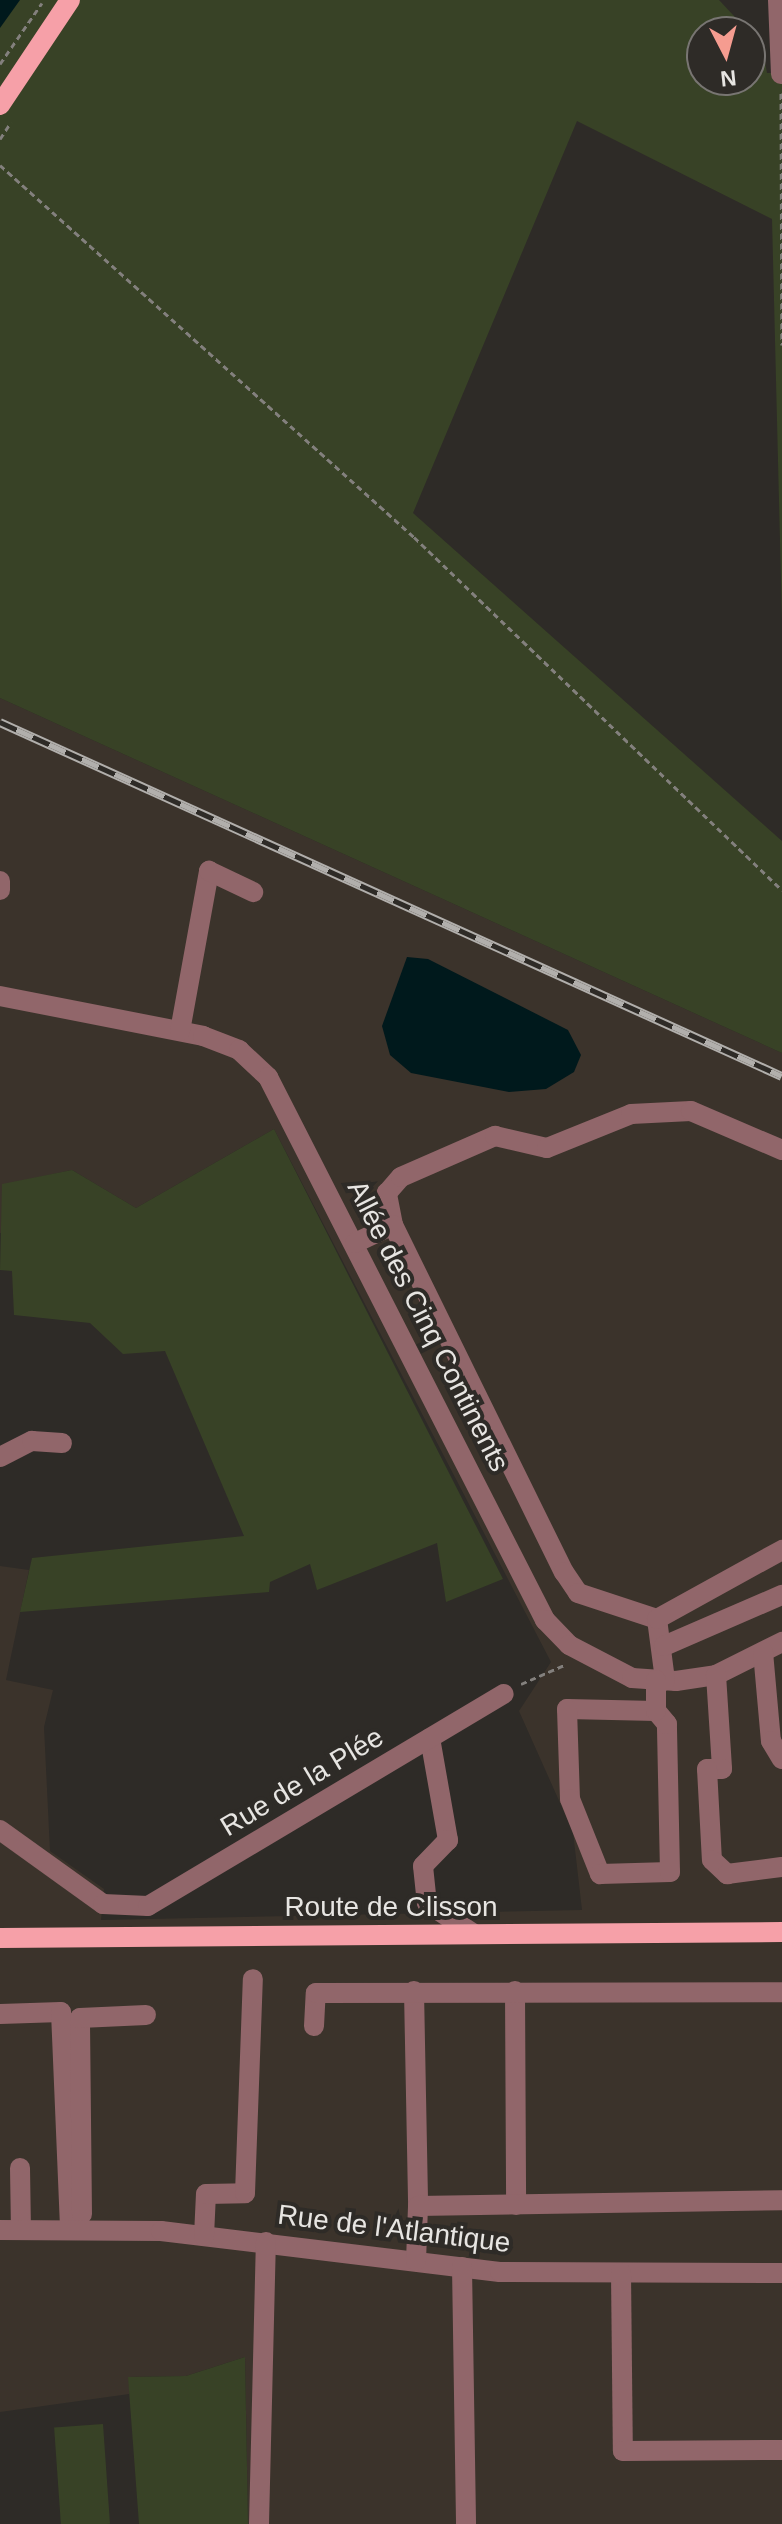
<!DOCTYPE html>
<meta charset="utf-8">
<style>
body{margin:0}
#map{position:relative;width:782px;height:2524px;overflow:hidden;background:#2e2b27;font-family:Helvetica,sans-serif}
div>[style]{position:absolute}
.built>*{inset:0;background:#3b332b}
.green>*{inset:0;background:#384226;transform-origin:0 0}
.water>*{inset:0;background:#00191c}
.path>*{height:3px;margin-top:-1.5px;transform-origin:0;background:repeating-linear-gradient(90deg,#83807d 0 6px,transparent 0 10px)}
.minor>*{height:20px;margin:-10px;padding:0 10px;transform-origin:10px;border-radius:10px;background:#91666a}
.major>*{height:20px;margin:-10px;padding:0 10px;transform-origin:10px;border-radius:10px;background:#f6a0a8}
.rail>*{height:9px;margin-top:-4.5px;transform-origin:0;background:repeating-linear-gradient(90deg,#2e2b27 0 18px,#b1afac 0 36px);box-sizing:border-box;border-block:2px solid #b1afac}
span{translate:-50% -50%;white-space:nowrap;text-align:center;line-height:1.15;-webkit-text-stroke:8px #2e2b27;paint-order:stroke}
.street-label{font-size:28px;color:#e7e5e2}
.north{position:absolute;left:686px;top:16px;width:80px;height:80px;box-sizing:border-box;background:#2e2b27;border:2px solid #787572;border-radius:50%;rotate:174deg;font-size:22px;font-weight:700;line-height:32px;text-align:center;color:#e7e5e2}
.north::after{content:'';display:block;margin:auto;width:28px;height:36px;background:#f59c90;clip-path:polygon(50% 0,100% 100%,50% 72%,0 100%)}
</style>
<div id="map">
<div class="built">
<i style="clip-path:polygon(0 698px,782px 1053px,782px 2524px,248px 2524px,245px 2357px,186px 2376px,129px 2377px,129px 2394px,0 2412px,0 1566px,29px 1570px,6px 1680px,53px 1690px,44px 1727px,50px 1851px,104px 1889px,101px 1920px,582px 1910px,573px 1832px,519px 1711px,551px 1662px,274px 1129px,136px 1208px,72px 1170px,2px 1185px,6px 1233px,0 1233px)"></i>
</div>
<div class="green">
<i style="clip-path:polygon(0 0,719px 0,749px 32px,702px 32px,702px 80px,750px 80px,750px 33px,762px 46px,767px 73px,782px 73px,782px 621px,772px 219px,577px 121px,413px 513px,782px 841px,782px 1053px,0 698px)"></i>
<i style="clip-path:polygon(274px 1129px,503px 1579px,446px 1602px,437px 1543px,317px 1590px,310px 1564px,270px 1582px,269px 1592px,20px 1612px,32px 1558px,244px 1536px,165px 1351px,123px 1354px,90px 1323px,14px 1315px,12px 1271px,0 1270px,2px 1184px,72px 1170px,136px 1208px)"></i>
<i style="clip-path:polygon(245px 2357px,248px 2524px,139px 2524px,128px 2377px,186px 2376px)"></i>
<i style="left:103px;top:2424px;width:100px;height:49px;rotate:86deg"></i>
</div>
<div class="water">
<i style="clip-path:polygon(0 0,20px 0,0 28px)"></i>
<i style="clip-path:polygon(407px 957px,428px 959px,568px 1030px,581px 1055px,574px 1072px,546px 1089px,509px 1092px,411px 1073px,390px 1055px,382px 1026px)"></i>
</div>
<div class="path">
<i style="left:0;top:64px;width:74px;rotate:-55.5deg"></i>
<i style="left:781px;top:93px;width:252px;rotate:89.8deg"></i>
<i style="left:0;top:139px;width:20px;rotate:-57deg"></i>
<i style="left:0;top:165px;width:557px;rotate:41.94deg"></i>
<i style="left:414px;top:537px;width:510px;rotate:43.81deg"></i>
<i style="left:521px;top:1684px;width:47px;rotate:-23.8deg"></i>
</div>
<div class="minor">
<i style="left:778px;top:0;width:74px;rotate:87.7deg"></i>
<i style="left:0;top:881px;width:9px;rotate:90deg"></i>
<i style="left:0;top:996px;width:207px;rotate:11.1deg"></i>
<i style="left:203px;top:1036px;width:39px;rotate:21deg"></i>
<i style="left:239px;top:1050px;width:40px;rotate:43deg"></i>
<i style="left:268px;top:1077px;width:610px;rotate:62.97deg"></i>
<i style="left:545px;top:1620px;width:35px;rotate:46deg"></i>
<i style="left:569px;top:1645px;width:71px;rotate:27.6deg"></i>
<i style="left:632px;top:1678px;width:44px;rotate:3.9deg"></i>
<i style="left:676px;top:1681px;width:40px;rotate:-8.5deg"></i>
<i style="left:716px;top:1675px;width:74px;rotate:-26.6deg"></i>
<i style="left:180px;top:1031px;width:163px;rotate:-79.7deg"></i>
<i style="left:209px;top:871px;width:49px;rotate:25.5deg"></i>
<i style="left:393px;top:1225px;width:33px;rotate:-101deg"></i>
<i style="left:387px;top:1193px;width:21px;rotate:-49deg"></i>
<i style="left:401px;top:1177px;width:103px;rotate:-23.6deg"></i>
<i style="left:495px;top:1136px;width:53px;rotate:13deg"></i>
<i style="left:547px;top:1148px;width:91px;rotate:-22deg"></i>
<i style="left:631px;top:1114px;width:60px;rotate:-2.9deg"></i>
<i style="left:691px;top:1111px;width:99px;rotate:23.2deg"></i>
<i style="left:355px;top:1243px;width:42px;rotate:-25.3deg"></i>
<i style="left:393px;top:1225px;width:387px;rotate:63.8deg"></i>
<i style="left:564px;top:1572px;width:25px;rotate:56deg"></i>
<i style="left:578px;top:1593px;width:83px;rotate:18.2deg"></i>
<i style="left:657px;top:1619px;width:62px;rotate:82.5deg"></i>
<i style="left:0;top:1457px;width:36px;rotate:-27deg"></i>
<i style="left:32px;top:1441px;width:30px;rotate:4deg"></i>
<i style="left:657px;top:1619px;width:143px;rotate:-28.9deg"></i>
<i style="left:664px;top:1646px;width:129px;rotate:-23.4deg"></i>
<i style="left:763px;top:1652px;width:89px;rotate:84.9deg"></i>
<i style="left:771px;top:1741px;width:21px;rotate:59deg"></i>
<i style="left:716px;top:1675px;width:94px;rotate:86.3deg"></i>
<i style="left:722px;top:1769px;width:15px;rotate:180deg"></i>
<i style="left:707px;top:1769px;width:91px;rotate:86.9deg"></i>
<i style="left:712px;top:1860px;width:21px;rotate:43deg"></i>
<i style="left:727px;top:1874px;width:55px;rotate:-7.3deg"></i>
<i style="left:656px;top:1711px;width:89px;rotate:-178.7deg"></i>
<i style="left:567px;top:1709px;width:90px;rotate:88.1deg"></i>
<i style="left:570px;top:1799px;width:81px;rotate:68.2deg"></i>
<i style="left:600px;top:1874px;width:70px;rotate:-1.6deg"></i>
<i style="left:670px;top:1872px;width:148px;rotate:-91.2deg"></i>
<i style="left:667px;top:1724px;width:17px;rotate:-130deg"></i>
<i style="left:656px;top:1711px;width:31px;rotate:-90deg"></i>
<i style="left:430px;top:1738px;width:104px;rotate:80deg"></i>
<i style="left:448px;top:1840px;width:36px;rotate:134deg"></i>
<i style="left:423px;top:1866px;width:37px;rotate:84deg"></i>
<i style="left:427px;top:1903px;width:56px;rotate:33.4deg"></i>
<i style="left:0;top:1830px;width:127px;rotate:35.7deg"></i>
<i style="left:103px;top:1904px;width:45px;rotate:2.5deg"></i>
<i style="left:148px;top:1906px;width:414px;rotate:-30.8deg"></i>
<i style="left:414px;top:1991px;width:215px;rotate:88.9deg"></i>
<i style="left:515px;top:1991px;width:214px;rotate:89.7deg"></i>
<i style="left:0;top:2014px;width:61px;rotate:-1.9deg"></i>
<i style="left:61px;top:2012px;width:218px;rotate:87.6deg"></i>
<i style="left:314px;top:2026px;width:33px;rotate:-87deg"></i>
<i style="left:316px;top:1993px;width:466px;rotate:-0.1deg"></i>
<i style="left:20px;top:2168px;width:62px;rotate:89.1deg"></i>
<i style="left:82px;top:2214px;width:196px;rotate:-90.6deg"></i>
<i style="left:80px;top:2018px;width:66px;rotate:-2.6deg"></i>
<i style="left:0;top:2230px;width:161px;rotate:0.4deg"></i>
<i style="left:161px;top:2231px;width:341px;rotate:6.9deg"></i>
<i style="left:500px;top:2272px;width:282px;rotate:0.2deg"></i>
<i style="left:204px;top:2236px;width:42px;rotate:-87.3deg"></i>
<i style="left:206px;top:2194px;width:39px;rotate:-1deg"></i>
<i style="left:245px;top:2193px;width:214px;rotate:-87.9deg"></i>
<i style="left:416px;top:2261px;width:55px;rotate:-87.9deg"></i>
<i style="left:418px;top:2206px;width:364px;rotate:-0.9deg"></i>
<i style="left:462px;top:2267px;width:257px;rotate:89.1deg"></i>
<i style="left:621px;top:2273px;width:178px;rotate:89.4deg"></i>
<i style="left:623px;top:2451px;width:159px;rotate:-0.4deg"></i>
<i style="left:259px;top:2524px;width:282px;rotate:-88.6deg"></i>
</div>
<div class="major">
<i style="left:0;top:105px;width:126px;rotate:-56.3deg"></i>
<i style="left:0;top:1938px;width:782px;rotate:-0.44deg"></i>
</div>
<div class="rail">
<i style="left:0;top:722px;width:858px;rotate:24.36deg"></i>
</div>
<div class="street-label">
<span style="left:428px;top:1326px;rotate:63deg">Allée des Cinq Continents</span>
<span style="left:302px;top:1782px;rotate:-31deg">Rue de la Plée</span>
<span style="left:391px;top:1907px">Route de Clisson</span>
<span style="left:394px;top:2229px;rotate:7deg">Rue de l'Atlantique</span>
</div>
<div class="north">N</div>
</div>
